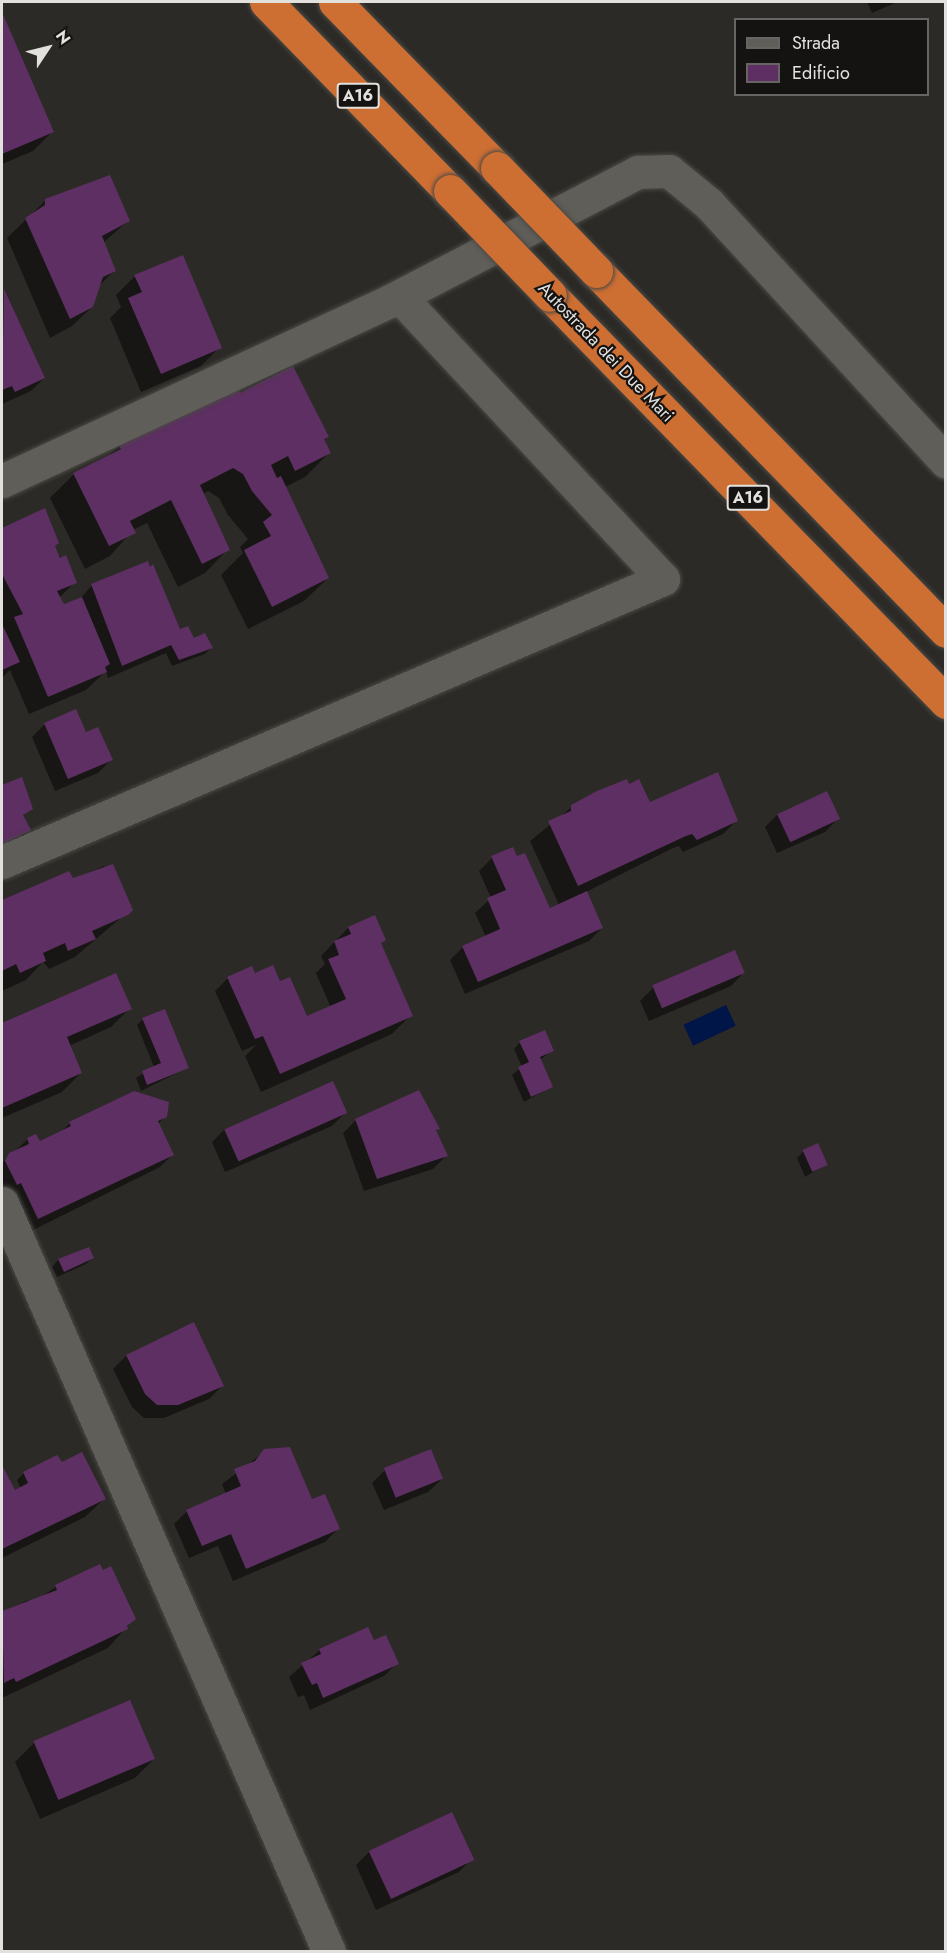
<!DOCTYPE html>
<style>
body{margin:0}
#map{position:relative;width:947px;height:1953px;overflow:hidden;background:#2c2a26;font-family:Jost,sans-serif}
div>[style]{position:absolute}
.water>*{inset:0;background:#001548;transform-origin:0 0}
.shadow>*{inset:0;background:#0007}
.building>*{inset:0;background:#5d2f62;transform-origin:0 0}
.roads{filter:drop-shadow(0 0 2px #4a4945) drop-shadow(0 0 2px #4a4945)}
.minor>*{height:33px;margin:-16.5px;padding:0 16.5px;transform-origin:16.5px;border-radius:16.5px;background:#605e59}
.motorway>*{height:33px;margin:-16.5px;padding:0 16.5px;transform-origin:16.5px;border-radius:16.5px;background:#cd6e33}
.bridges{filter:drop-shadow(0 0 2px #4a4945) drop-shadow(0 0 2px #4a4945)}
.motorway-bridge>*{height:33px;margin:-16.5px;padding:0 16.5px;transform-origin:16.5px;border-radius:16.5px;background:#cd6e33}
span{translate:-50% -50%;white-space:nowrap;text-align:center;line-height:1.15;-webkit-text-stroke:4.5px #141311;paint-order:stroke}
.shield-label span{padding:2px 4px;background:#141311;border:2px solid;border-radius:4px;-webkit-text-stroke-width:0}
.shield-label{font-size:16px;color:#e2e1de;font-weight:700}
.street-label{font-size:18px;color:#e2e1de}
.frame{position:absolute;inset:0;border:3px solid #e2e1de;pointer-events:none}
.legend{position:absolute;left:734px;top:18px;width:195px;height:78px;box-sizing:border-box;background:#141311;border:2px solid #666563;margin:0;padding:8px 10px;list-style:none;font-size:18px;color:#e2e1de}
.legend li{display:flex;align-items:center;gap:12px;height:30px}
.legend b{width:30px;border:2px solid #666563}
.north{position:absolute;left:18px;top:18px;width:60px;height:60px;-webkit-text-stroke:4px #141311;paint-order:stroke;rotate:55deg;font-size:16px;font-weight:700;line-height:24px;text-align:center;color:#e2e1de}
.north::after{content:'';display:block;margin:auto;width:21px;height:27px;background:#e2e1de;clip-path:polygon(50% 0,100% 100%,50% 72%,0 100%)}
</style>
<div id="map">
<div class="water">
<i style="left:726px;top:1005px;width:23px;height:47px;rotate:65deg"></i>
</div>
<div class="shadow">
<i style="clip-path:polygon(867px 2px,897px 2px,872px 13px)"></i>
<i style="clip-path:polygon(2px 16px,52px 132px,33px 151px,2px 164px)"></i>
<i style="clip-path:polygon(46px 200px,128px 221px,103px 243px,114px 271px,99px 286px,92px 307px,72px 326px,50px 338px,7px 238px)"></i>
<i style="clip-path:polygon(135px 276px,220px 347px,201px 366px,141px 392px,110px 318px,121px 307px,116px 295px)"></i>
<i style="clip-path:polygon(4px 291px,44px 378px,31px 391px,2px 404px)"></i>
<i style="clip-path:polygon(235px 387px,239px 395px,327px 436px,323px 441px,329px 453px,305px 477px,285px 487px,328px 578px,304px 601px,248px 629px,221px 575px,243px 553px,240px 547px,248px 539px,228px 515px,219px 498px,208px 491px,203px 494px,228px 549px,205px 573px,178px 587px,147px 523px,133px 530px,110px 556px,85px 569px,50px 498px,74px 474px,106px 458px,119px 446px)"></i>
<i style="clip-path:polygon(44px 510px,54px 547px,75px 582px,59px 598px,63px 606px,79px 600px,92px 585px,211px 648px,205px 654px,172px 666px,166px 653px,108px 678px,106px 671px,86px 690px,29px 714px,10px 670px,2px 678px,2px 530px)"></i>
<i style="clip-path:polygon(45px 724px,85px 734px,111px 760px,98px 773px,55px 791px,32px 737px)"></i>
<i style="clip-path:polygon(21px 779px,31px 808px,22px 816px,29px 830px,2px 853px,2px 786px)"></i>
<i style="clip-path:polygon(649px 804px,736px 821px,723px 834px,683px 852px,679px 846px,671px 849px,586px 892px,602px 928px,589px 941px,465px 994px,450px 960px,463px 947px,486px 937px,475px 913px,491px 898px,479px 871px,492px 858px,549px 910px,559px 905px,530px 841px,572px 807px)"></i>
<i style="clip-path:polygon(778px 814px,838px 819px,825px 832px,777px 853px,765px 827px)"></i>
<i style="clip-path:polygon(104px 866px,131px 909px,75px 957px,49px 969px,43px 962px,26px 980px,2px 991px,2px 902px,69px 873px,72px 880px)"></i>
<i style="clip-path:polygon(374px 917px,380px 944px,411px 1015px,392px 1034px,261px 1092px,245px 1056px,256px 1045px,242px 1051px,215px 991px,228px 978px,254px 975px,300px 1021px,331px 1008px,316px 973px,325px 964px,321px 956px,348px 928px)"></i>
<i style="clip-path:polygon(744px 972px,731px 986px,649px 1021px,640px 1001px,653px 988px)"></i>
<i style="clip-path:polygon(116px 975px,130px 1008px,111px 1027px,69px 1046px,81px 1073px,62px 1092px,2px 1118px,2px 1025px)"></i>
<i style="clip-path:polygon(143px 1019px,187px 1068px,141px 1091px,136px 1078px,154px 1067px,137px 1025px)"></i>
<i style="clip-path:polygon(520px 1042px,553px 1050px,540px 1060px,551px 1087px,524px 1102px,512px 1075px,522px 1067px,514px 1049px)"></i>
<i style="clip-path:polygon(345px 1113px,332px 1126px,225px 1172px,212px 1142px,225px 1129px)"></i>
<i style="clip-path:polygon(165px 1116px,158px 1124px,173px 1154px,160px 1167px,19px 1237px,2px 1201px,2px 1163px,28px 1139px,39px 1143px,59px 1134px,70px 1123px)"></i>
<i style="clip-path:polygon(356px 1120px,438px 1129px,435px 1132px,446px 1156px,433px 1169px,364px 1191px,343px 1133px)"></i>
<i style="clip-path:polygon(803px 1152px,826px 1164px,805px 1177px,797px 1158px)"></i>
<i style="clip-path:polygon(88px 1249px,92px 1258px,86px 1264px,57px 1277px,52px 1267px,58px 1260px)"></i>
<i style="clip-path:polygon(194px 1324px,222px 1386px,209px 1399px,164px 1418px,144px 1418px,132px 1407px,113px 1369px,126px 1356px)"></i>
<i style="clip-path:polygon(265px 1451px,338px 1529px,325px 1542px,233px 1581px,218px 1546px,189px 1558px,174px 1524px,187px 1511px,226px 1494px,222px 1484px)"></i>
<i style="clip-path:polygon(56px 1457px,104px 1499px,85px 1517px,2px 1558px,2px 1469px,15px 1493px,21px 1489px,17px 1480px,24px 1473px)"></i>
<i style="clip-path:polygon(385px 1470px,442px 1479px,428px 1492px,384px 1510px,372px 1483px)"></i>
<i style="clip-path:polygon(56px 1587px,134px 1619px,108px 1648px,2px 1698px,2px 1612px,28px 1600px,30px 1604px)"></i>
<i style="clip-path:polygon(374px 1642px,397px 1663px,384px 1676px,310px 1710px,304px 1695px,298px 1697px,289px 1677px,320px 1650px)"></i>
<i style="clip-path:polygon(129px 1702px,154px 1759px,135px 1778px,40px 1819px,15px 1762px,34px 1743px)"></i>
<i style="clip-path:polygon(452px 1814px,472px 1859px,459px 1872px,376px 1910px,356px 1865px,369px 1852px)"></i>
</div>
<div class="building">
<i style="clip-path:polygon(2px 12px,54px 132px,2px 154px)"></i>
<i style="clip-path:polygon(110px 175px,130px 221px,102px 236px,116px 271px,103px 277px,93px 307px,70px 319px,25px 218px,45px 205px,45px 199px)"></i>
<i style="clip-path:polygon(183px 255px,222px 348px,161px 374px,128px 298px,142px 292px,134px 275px)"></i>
<i style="clip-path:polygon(4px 289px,45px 378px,15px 392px,12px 386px,2px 390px)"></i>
<i style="clip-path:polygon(293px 366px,329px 437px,324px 439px,331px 453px,295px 471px,288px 456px,271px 465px,277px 478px,281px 476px,329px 578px,272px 607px,244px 550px,271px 536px,263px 522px,272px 515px,252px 491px,243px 474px,233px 468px,200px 485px,230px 550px,202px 564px,171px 500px,130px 521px,136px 533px,109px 546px,73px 473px,121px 449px,118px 444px,236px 385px,240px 393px)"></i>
<i style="clip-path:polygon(45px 508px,59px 543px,55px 546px,60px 558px,66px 555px,77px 583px,57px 591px,64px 604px,82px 597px,110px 664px,105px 667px,107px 672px,48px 697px,14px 617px,23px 614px,2px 574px,2px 528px)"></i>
<i style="clip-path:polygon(148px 561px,150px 567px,153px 564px,180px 629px,188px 626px,194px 638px,205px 633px,213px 648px,179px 660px,171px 645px,122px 666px,91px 584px)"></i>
<i style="clip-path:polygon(2px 624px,20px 662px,2px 670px)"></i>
<i style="clip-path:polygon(76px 709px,86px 732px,98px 727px,113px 760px,68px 779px,44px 723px)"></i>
<i style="clip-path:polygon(718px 772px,738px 821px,697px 840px,692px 834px,686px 836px,578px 886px,548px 821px,571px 811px,571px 805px,597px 791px,627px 779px,629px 784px,639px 779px,650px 802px)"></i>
<i style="clip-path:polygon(22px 777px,33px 809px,23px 815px,31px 830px,2px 845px,2px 785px)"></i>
<i style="left:827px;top:791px;width:31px;height:55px;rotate:65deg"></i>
<i style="clip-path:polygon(513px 847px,517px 856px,525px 853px,550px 908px,587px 891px,603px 928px,478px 982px,462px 946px,500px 929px,487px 898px,506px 890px,491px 856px)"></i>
<i style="clip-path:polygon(113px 864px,133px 910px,128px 915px,92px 931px,96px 939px,68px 951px,65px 943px,43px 953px,46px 961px,20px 973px,16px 964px,2px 971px,2px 900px,69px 871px,73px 878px)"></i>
<i style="clip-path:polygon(375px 915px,386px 940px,381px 943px,413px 1016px,280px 1074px,263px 1036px,255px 1039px,227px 977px,252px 966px,255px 973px,273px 965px,280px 981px,290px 977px,307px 1016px,346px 999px,328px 959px,339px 955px,334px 941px,351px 934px,348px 927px)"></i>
<i style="left:735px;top:950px;width:25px;height:90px;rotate:67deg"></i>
<i style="clip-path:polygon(116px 973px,132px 1009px,67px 1037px,82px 1073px,2px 1108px,2px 1023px)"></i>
<i style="clip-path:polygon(165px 1009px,189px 1068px,147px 1085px,142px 1071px,161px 1063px,142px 1018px)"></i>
<i style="clip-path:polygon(545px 1030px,554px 1051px,540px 1057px,553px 1087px,531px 1097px,518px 1067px,529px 1062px,519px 1041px)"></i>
<i style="left:333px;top:1081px;width:35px;height:119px;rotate:66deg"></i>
<i style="clip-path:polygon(419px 1090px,440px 1129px,436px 1130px,448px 1156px,377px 1179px,355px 1119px)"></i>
<i style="clip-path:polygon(134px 1091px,169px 1102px,167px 1117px,158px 1121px,174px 1155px,38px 1219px,21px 1183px,17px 1185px,5px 1161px,9px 1153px,29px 1144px,27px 1138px,36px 1134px,40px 1141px,71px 1126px,69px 1122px)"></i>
<i style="left:818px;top:1143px;width:24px;height:17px;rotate:66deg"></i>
<i style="clip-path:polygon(89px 1247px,94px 1258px,64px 1272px,58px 1259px)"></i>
<i style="clip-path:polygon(194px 1322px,224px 1386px,178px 1405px,157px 1405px,145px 1394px,126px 1355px)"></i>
<i style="clip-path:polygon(290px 1447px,312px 1499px,325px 1494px,340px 1529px,246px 1569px,231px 1534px,202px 1546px,186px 1510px,241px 1486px,234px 1469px,255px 1461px,264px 1449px)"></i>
<i style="left:431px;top:1449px;width:32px;height:51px;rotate:68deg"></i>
<i style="clip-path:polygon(82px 1452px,106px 1499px,2px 1549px,2px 1465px,15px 1490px,28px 1483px,23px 1472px,57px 1455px,62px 1462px)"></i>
<i style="clip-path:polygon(100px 1564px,103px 1570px,111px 1566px,136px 1619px,127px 1626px,128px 1629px,16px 1682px,14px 1678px,4px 1683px,2px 1611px,57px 1590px,55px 1585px)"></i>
<i style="clip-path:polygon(368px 1627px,374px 1640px,386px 1635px,399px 1664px,323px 1698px,317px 1683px,312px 1685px,301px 1663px,321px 1654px,319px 1649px)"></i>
<i style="left:130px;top:1700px;width:64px;height:105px;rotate:67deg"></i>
<i style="left:452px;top:1812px;width:53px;height:92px;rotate:65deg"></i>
</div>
<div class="roads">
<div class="minor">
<i style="left:2px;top:481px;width:428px;rotate:-24.9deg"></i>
<i style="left:390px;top:301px;width:280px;rotate:-27.5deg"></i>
<i style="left:638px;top:172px;width:31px;rotate:-2deg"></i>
<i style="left:669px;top:171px;width:52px;rotate:39.5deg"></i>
<i style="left:709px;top:204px;width:350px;rotate:47.4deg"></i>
<i style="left:2px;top:862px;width:719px;rotate:-23.18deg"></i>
<i style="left:663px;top:579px;width:386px;rotate:-133deg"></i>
<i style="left:2px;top:1203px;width:817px;rotate:66.41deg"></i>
</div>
<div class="motorway">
<i style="left:266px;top:2px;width:264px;rotate:45.8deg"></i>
<i style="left:335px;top:2px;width:232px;rotate:45.7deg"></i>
<i style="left:596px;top:271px;width:502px;rotate:45.81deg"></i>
<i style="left:550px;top:295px;width:568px;rotate:45.78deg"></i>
</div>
</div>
<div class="bridges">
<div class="motorway-bridge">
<i style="left:497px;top:168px;width:143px;rotate:46.1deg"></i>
<i style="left:450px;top:191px;width:144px;rotate:46.1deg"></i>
</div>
</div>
<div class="shield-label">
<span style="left:358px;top:96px">A16</span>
<span style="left:748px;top:498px">A16</span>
</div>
<div class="street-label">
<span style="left:606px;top:352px;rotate:46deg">Autostrada dei Due Mari</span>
</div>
<div class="frame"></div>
<ul class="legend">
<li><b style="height:8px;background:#605e59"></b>Strada</li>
<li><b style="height:16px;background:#5d2f62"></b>Edificio</li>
</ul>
<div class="north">N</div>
</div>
